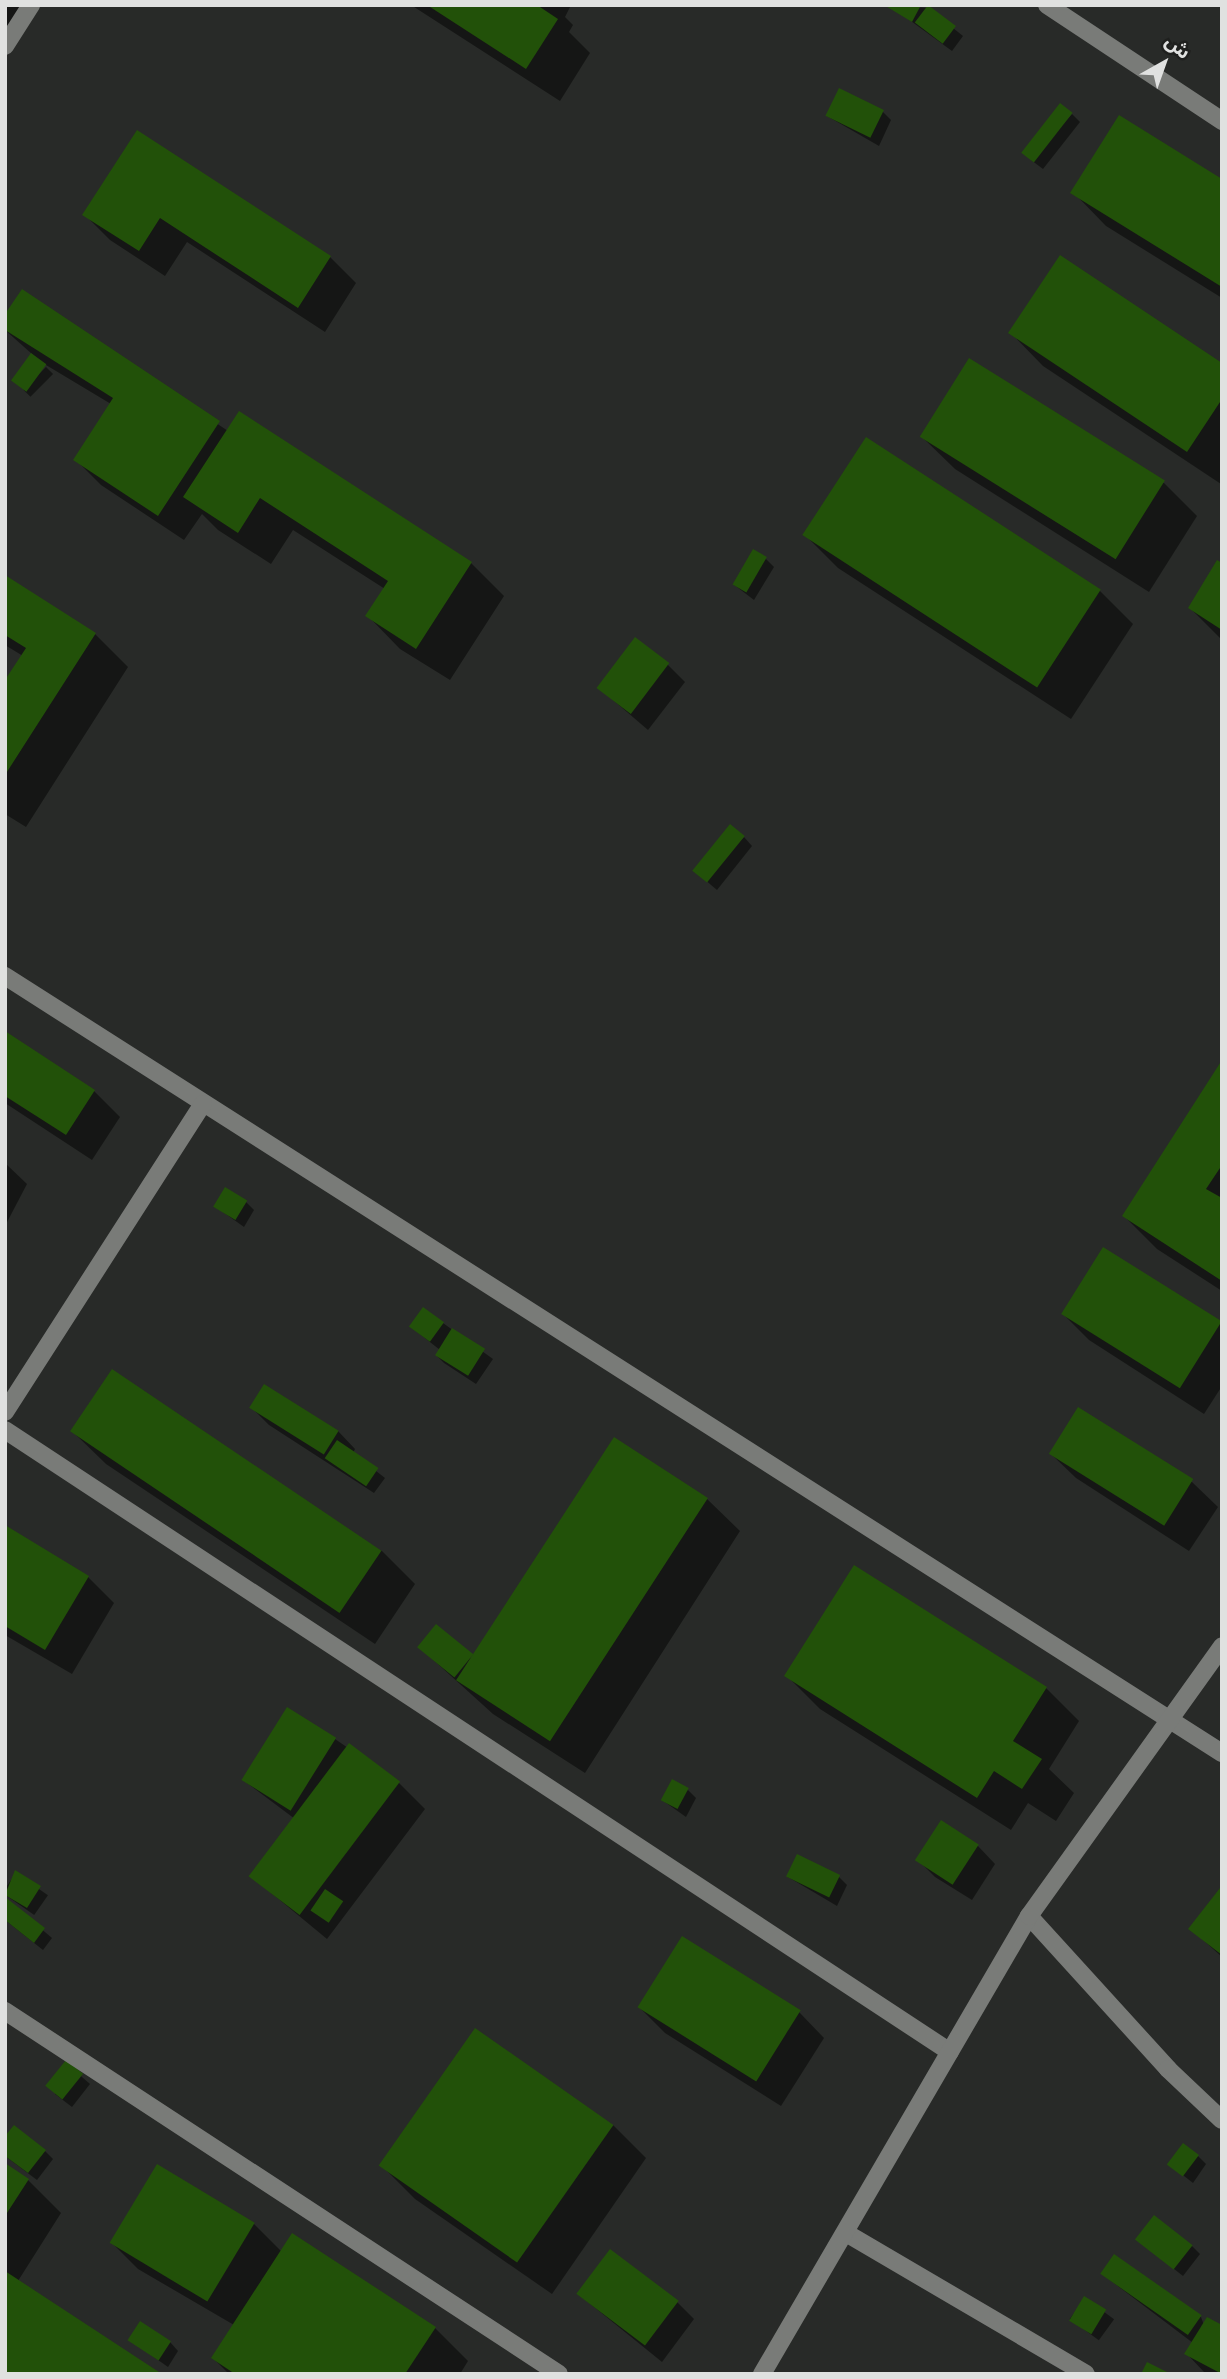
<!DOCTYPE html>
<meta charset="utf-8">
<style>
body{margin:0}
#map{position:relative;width:1227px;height:2379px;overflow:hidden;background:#282a28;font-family:Inter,"Noto Sans Arabic",sans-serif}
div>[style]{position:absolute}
.shadow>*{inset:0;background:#0007;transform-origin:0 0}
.building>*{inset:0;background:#225109;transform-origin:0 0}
.minor>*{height:18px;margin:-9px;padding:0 9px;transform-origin:9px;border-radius:9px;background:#797b78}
span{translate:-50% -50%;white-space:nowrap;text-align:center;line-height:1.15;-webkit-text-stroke:5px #1f201e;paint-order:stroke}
.frame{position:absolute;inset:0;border:7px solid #e0e1e0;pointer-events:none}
.north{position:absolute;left:1129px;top:28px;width:70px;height:70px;-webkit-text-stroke:5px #1f201e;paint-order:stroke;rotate:40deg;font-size:19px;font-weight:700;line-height:28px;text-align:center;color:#e0e1e0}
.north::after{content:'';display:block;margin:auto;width:24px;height:32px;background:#e0e1e0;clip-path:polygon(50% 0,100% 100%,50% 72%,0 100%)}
</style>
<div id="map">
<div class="shadow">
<i style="clip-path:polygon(5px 5px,25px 5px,11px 27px,5px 24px)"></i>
<i style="clip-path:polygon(411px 5px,571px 5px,565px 17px,573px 25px,569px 32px,590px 53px,560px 101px)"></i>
<i style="clip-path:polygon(889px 5px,928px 8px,963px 36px,952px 51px)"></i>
<i style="clip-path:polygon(883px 112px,891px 120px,879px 146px,827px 116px)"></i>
<i style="clip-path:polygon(1072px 114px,1080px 122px,1043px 169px,1031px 160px)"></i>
<i style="clip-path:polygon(137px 133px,330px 257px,356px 283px,325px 332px,187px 242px,165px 276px,110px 240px,84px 214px)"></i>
<i style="clip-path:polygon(1222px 181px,1222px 298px,1106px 226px,1073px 192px)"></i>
<i style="clip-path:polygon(22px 292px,228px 431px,471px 563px,504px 596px,450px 680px,400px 649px,367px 615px,385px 589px,293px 530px,271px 564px,218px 530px,202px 514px,184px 540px,101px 485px,75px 459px,111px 404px,41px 362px,5px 330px)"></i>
<i style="clip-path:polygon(1010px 332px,1222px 365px,1221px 484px,1043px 366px)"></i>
<i style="left:46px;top:367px;width:10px;height:32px;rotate:45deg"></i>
<i style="clip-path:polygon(921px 436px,1164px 483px,1197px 516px,1149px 592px,955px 469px)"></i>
<i style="clip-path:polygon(805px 535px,1100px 591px,1133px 624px,1071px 719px,838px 568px)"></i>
<i style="clip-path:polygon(766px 559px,774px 567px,754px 600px,733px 584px)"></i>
<i style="clip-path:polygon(1222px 565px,1222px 640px,1190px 608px)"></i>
<i style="clip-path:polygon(5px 577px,95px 634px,128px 667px,26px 827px,5px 814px,5px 683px,23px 656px,5px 645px)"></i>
<i style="clip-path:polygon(667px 664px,685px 682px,648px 730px,599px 688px)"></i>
<i style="clip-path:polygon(744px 837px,752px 846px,717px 890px,704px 879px)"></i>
<i style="clip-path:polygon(5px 1033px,94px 1091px,120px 1117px,92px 1160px,5px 1103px)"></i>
<i style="clip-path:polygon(1222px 1063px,1222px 1291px,1157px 1249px,1124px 1216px)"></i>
<i style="clip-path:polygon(5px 1163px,27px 1184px,5px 1226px)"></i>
<i style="clip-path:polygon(246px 1202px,254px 1210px,244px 1227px,216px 1207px)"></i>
<i style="clip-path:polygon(1063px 1314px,1220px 1323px,1222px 1386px,1204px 1414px,1089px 1340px)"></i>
<i style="clip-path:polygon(443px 1323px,493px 1359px,476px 1384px,444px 1363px,436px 1355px,440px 1350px,411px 1327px)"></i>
<i style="clip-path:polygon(252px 1408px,338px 1431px,355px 1449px,353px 1453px,385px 1478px,374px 1493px,269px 1425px)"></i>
<i style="clip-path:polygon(72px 1431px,382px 1551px,415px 1584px,375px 1644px,106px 1464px)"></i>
<i style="clip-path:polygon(1050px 1453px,1192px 1482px,1218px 1507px,1189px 1551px,1076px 1478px)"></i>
<i style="clip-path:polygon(706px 1498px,740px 1531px,585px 1773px,493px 1714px,429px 1656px,475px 1658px)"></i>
<i style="clip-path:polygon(6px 1528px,88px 1577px,114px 1603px,72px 1674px,5px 1635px)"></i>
<i style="clip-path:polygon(787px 1676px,1046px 1688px,1079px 1721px,1049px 1769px,1074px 1793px,1056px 1821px,1028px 1803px,1011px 1830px,820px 1709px)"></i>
<i style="clip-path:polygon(335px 1739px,399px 1783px,425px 1809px,327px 1939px,252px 1877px,295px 1819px,243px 1780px)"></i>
<i style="clip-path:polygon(688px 1790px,696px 1798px,686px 1817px,662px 1800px)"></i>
<i style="clip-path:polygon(978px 1846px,995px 1864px,972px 1900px,935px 1877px,918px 1860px)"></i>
<i style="left:16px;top:1873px;width:39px;height:24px;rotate:35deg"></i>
<i style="clip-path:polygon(788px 1877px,839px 1877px,847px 1885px,837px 1906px)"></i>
<i style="clip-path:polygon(1222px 1892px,1222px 1957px,1191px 1929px)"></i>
<i style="clip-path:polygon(12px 1904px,52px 1938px,43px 1950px,5px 1920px)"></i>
<i style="clip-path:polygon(639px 2007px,799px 2012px,824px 2038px,781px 2106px,665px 2033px)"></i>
<i style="clip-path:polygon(66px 2063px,90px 2084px,72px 2107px,55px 2094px)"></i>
<i style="clip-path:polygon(613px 2125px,646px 2158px,552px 2294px,415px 2199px,382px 2166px)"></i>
<i style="clip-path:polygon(45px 2151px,53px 2159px,37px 2180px,5px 2156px)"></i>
<i style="clip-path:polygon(1198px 2156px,1206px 2164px,1193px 2183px,1170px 2165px)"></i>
<i style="clip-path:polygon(5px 2165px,28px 2180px,61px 2213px,18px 2281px,5px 2374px)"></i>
<i style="clip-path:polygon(254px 2224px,282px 2252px,435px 2328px,468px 2361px,460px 2374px,229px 2374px,213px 2358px,234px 2325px,138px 2269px,112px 2243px)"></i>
<i style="clip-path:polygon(1192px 2246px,1200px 2254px,1183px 2276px,1146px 2247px)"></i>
<i style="clip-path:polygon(1102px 2274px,1201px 2317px,1222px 2374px,1204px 2372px,1187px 2354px,1193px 2343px)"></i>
<i style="clip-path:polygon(578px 2294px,677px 2302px,694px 2319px,662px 2362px)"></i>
<i style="left:1085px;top:2298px;width:36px;height:26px;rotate:36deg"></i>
<i style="clip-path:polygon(131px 2341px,170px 2342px,178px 2351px,168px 2367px)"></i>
</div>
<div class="building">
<i style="clip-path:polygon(427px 5px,537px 5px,558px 19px,526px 69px)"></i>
<i style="clip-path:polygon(884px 5px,921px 5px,912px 22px)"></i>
<i style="left:928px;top:5px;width:35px;height:22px;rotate:37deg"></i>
<i style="left:839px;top:88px;width:50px;height:31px;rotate:26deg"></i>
<i style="left:1060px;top:103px;width:16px;height:63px;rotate:38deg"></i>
<i style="clip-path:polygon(1119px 115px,1222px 179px,1222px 287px,1070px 193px)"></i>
<i style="clip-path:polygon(137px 130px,331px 256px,298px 308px,160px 218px,139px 251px,82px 215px)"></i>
<i style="clip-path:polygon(1060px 255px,1222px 363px,1222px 399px,1187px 452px,1008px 333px)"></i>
<i style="clip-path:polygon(22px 289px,220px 421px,158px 516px,73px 460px,113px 398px,5px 330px,5px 314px)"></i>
<i style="left:31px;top:353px;width:19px;height:34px;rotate:36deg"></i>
<i style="left:969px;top:358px;width:231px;height:93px;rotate:32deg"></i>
<i style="clip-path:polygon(239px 411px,472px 562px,416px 649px,365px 616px,388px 581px,260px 498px,238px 533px,183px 497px)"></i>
<i style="left:866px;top:437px;width:280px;height:117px;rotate:33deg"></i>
<i style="left:753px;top:549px;width:16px;height:41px;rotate:30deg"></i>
<i style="clip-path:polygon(1217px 560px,1222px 563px,1222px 630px,1188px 608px)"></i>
<i style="clip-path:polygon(5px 575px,96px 633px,5px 775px,5px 680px,26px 648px,5px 635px)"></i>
<i style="left:635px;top:637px;width:43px;height:64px;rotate:37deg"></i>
<i style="left:730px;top:824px;width:19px;height:60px;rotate:39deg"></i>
<i style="clip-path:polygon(5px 1031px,95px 1090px,66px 1135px,5px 1096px)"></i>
<i style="clip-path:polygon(1222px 1060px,1222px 1165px,1206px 1189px,1222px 1198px,1222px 1281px,1122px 1216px)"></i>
<i style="left:225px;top:1187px;width:26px;height:23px;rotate:31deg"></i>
<i style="left:1103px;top:1247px;width:140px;height:79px;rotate:32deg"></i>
<i style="left:423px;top:1307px;width:26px;height:24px;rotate:36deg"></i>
<i style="left:452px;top:1328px;width:39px;height:32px;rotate:32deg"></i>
<i style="left:112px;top:1369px;width:325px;height:75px;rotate:34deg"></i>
<i style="left:264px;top:1384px;width:88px;height:28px;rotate:32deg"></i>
<i style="left:1078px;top:1407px;width:136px;height:55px;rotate:32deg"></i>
<i style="left:614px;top:1437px;width:112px;height:290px;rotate:33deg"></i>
<i style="left:337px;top:1440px;width:50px;height:22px;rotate:34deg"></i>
<i style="clip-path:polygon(5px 1525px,89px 1576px,45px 1650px,5px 1626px)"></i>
<i style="clip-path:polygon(854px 1565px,1047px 1687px,1013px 1741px,1042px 1759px,1022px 1789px,994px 1771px,977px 1798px,784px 1676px)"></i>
<i style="left:436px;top:1624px;width:48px;height:30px;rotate:39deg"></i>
<i style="left:287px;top:1707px;width:58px;height:86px;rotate:32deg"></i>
<i style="left:349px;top:1743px;width:64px;height:167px;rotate:37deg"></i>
<i style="left:672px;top:1779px;width:19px;height:24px;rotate:28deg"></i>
<i style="left:941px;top:1820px;width:45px;height:48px;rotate:33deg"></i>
<i style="left:797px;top:1854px;width:48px;height:25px;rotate:26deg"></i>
<i style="clip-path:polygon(15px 1870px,41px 1886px,27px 1908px,5px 1895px)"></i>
<i style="clip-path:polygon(1220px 1888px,1222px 1890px,1222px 1955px,1188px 1929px)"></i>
<i style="left:325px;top:1889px;width:22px;height:26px;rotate:34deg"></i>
<i style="clip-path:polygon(5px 1897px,45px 1928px,34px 1943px,5px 1920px)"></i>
<i style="left:682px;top:1936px;width:140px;height:84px;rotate:32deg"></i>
<i style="left:475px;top:2028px;width:169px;height:168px;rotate:35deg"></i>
<i style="left:66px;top:2060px;width:22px;height:33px;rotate:39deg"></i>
<i style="clip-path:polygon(14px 2125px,46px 2150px,28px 2173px,5px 2156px,5px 2136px)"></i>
<i style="left:1183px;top:2143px;width:20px;height:27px;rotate:37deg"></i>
<i style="clip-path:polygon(5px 2163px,29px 2179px,5px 2216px)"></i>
<i style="left:157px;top:2164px;width:114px;height:92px;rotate:31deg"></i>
<i style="left:1154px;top:2215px;width:49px;height:31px;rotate:38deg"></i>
<i style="clip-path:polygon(292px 2233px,436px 2327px,405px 2374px,235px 2374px,211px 2358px)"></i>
<i style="left:610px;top:2249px;width:86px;height:56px;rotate:37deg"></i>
<i style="left:1114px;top:2254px;width:107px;height:24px;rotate:35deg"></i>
<i style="clip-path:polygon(5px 2271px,162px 2374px,5px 2374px)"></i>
<i style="left:1084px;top:2296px;width:26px;height:29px;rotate:31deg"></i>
<i style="clip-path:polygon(1207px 2317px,1222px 2325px,1222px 2374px,1184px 2354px)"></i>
<i style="left:140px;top:2321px;width:37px;height:23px;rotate:33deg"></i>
<i style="clip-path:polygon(1147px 2362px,1171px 2374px,1141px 2374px)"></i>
</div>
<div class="minor">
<i style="left:1047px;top:5px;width:210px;rotate:33.5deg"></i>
<i style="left:5px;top:46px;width:49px;rotate:-57.6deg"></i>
<i style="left:5px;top:976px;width:1444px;rotate:32.56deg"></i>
<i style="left:5px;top:1412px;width:366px;rotate:-57.3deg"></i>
<i style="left:5px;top:1430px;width:1131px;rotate:33.35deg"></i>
<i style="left:1029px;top:1916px;width:207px;rotate:47.7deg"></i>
<i style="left:1168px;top:2069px;width:74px;rotate:43.4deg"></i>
<i style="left:5px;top:2011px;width:662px;rotate:33.23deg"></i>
<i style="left:846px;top:2233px;width:278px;rotate:30.4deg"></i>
<i style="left:762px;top:2374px;width:530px;rotate:-59.76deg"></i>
<i style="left:1029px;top:1916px;width:332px;rotate:-54.4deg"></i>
</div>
<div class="frame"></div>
<div class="north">ش</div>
</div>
